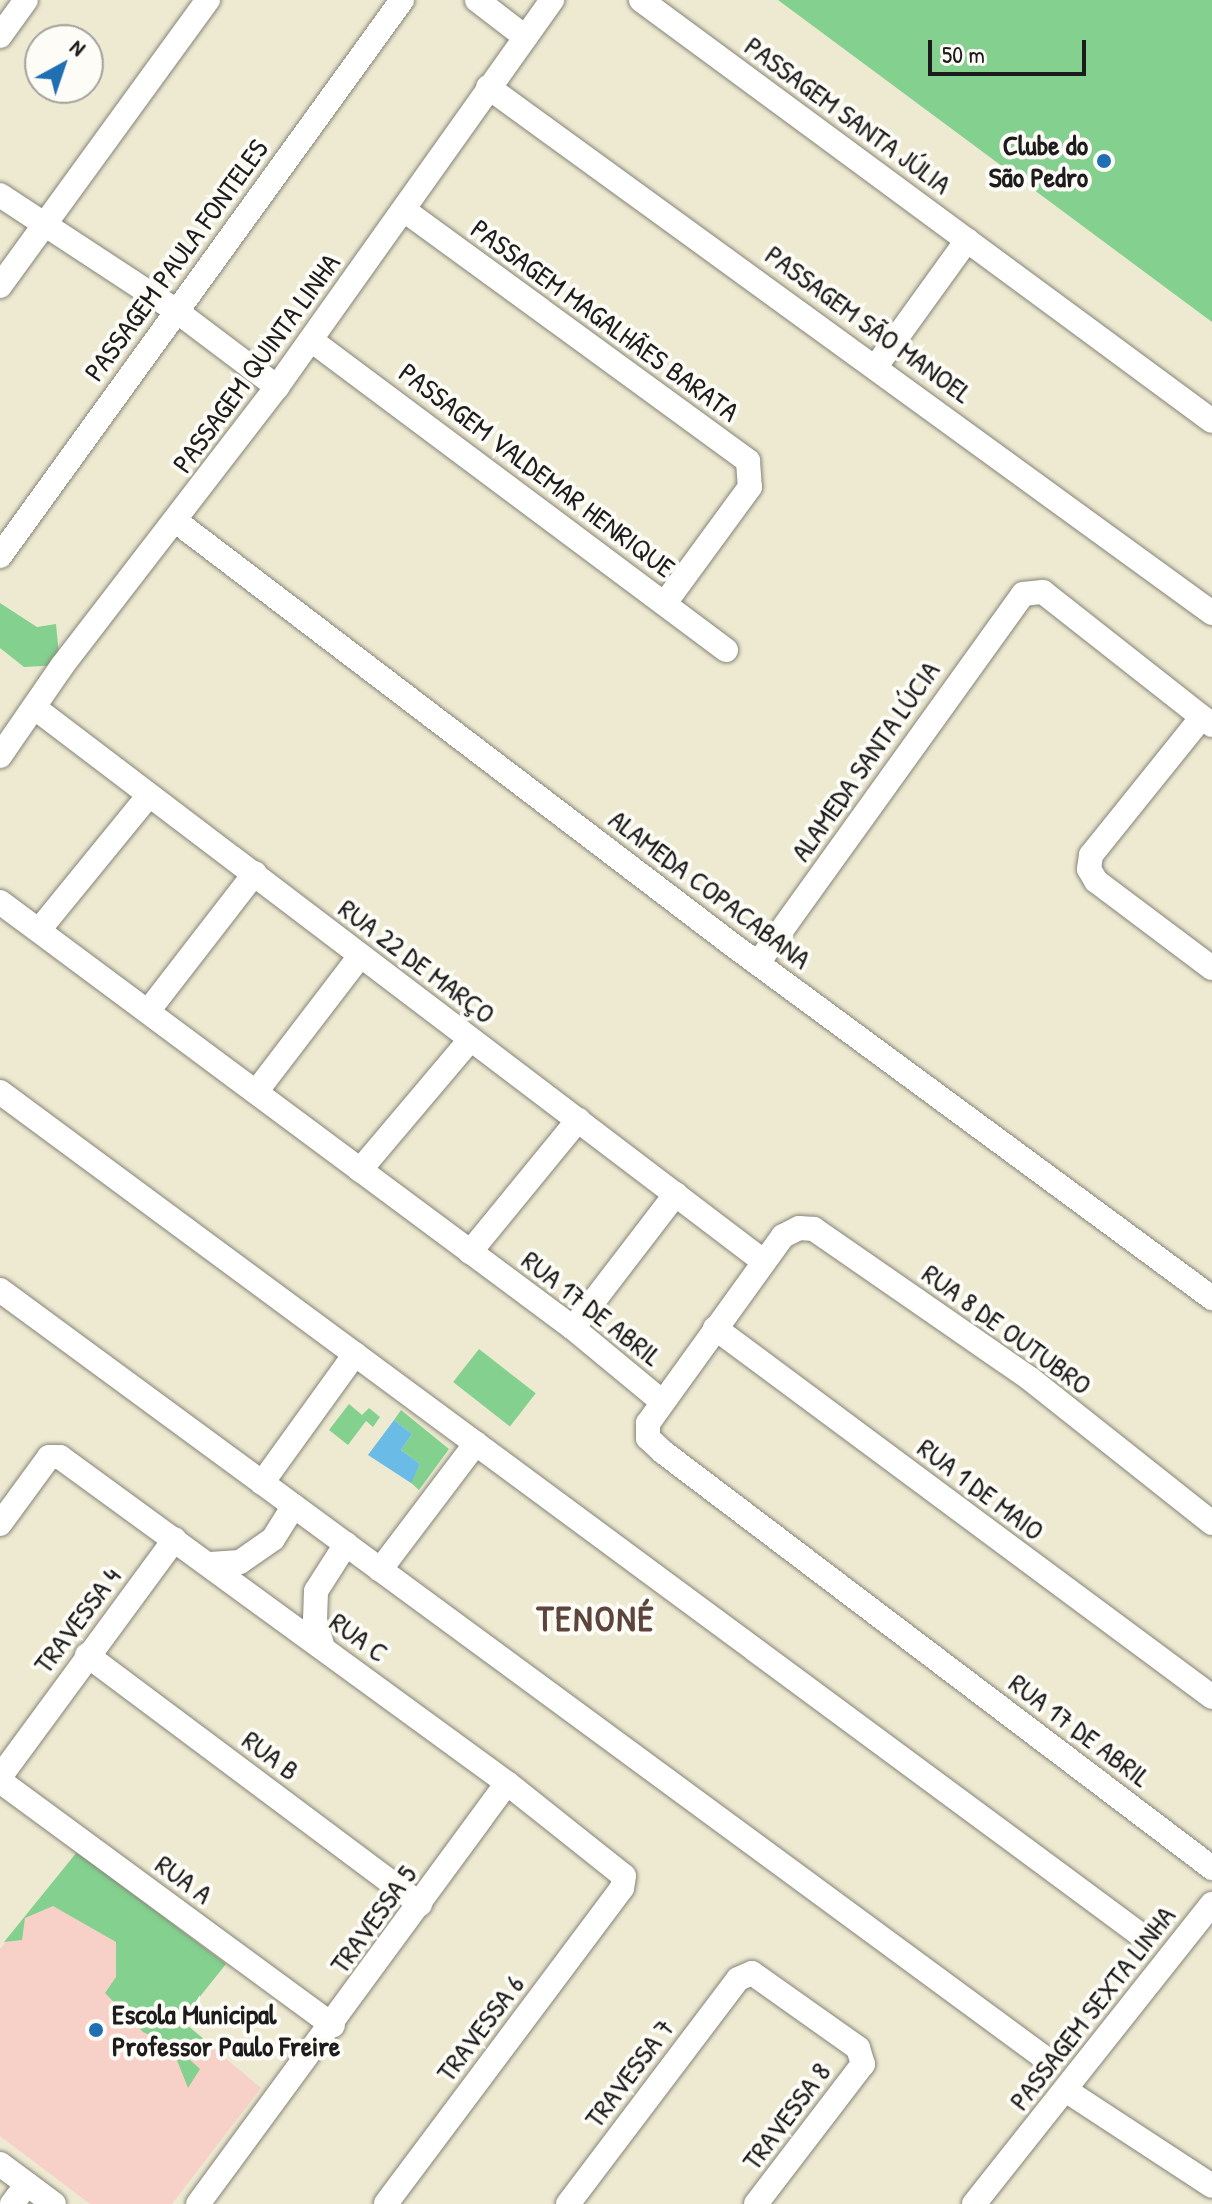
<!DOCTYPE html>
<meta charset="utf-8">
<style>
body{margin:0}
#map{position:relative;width:1212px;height:2204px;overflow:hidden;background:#eeead2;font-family:"Patrick Hand",sans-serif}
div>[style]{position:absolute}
.built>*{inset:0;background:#f7d1c7}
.green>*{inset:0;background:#83d08f;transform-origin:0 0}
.water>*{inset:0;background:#6abbe5}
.roads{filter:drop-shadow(0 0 2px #858377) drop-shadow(0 0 2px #858377)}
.minor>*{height:24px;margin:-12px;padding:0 12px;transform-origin:12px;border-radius:12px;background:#fff}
.dots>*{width:22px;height:22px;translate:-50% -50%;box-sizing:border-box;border:4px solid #fdfcf7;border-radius:50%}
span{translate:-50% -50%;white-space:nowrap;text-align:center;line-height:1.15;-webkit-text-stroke:8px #fdfcf7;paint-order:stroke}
.street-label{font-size:28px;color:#1c1c1c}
.poi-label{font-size:28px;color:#1c1c1c;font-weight:700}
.right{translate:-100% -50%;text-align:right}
.left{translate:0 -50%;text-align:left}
.district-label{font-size:36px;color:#5d453e;font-weight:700;letter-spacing:2px}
.north{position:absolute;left:24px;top:24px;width:80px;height:80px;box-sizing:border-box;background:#fdfcf7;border:2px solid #a3a29f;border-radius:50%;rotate:40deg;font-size:22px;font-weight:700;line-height:32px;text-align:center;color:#1c1c1c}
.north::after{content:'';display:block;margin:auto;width:28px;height:36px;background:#1f6fb2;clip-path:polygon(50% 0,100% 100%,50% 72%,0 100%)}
.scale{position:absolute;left:928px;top:40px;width:158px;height:36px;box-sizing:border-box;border:4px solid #1c1c1c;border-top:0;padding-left:10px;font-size:24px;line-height:28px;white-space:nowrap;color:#1c1c1c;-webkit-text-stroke:6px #fdfcf7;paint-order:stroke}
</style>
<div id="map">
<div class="built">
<i style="clip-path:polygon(77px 1852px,226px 1964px,181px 2021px,261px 2088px,172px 2204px,90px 2204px,0 2136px,0 1949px)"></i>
</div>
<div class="green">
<i style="clip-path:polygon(778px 0,1212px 0,1212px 322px)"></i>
<i style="clip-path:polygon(0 603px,37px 627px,56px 624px,60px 665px,24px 667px,0 648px)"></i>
<i style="left:479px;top:1349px;width:72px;height:42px;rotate:38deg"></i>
<i style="clip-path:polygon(349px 1404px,362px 1415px,369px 1408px,380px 1417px,373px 1427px,366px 1421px,348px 1445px,329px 1430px)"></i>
<i style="clip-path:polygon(401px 1410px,449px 1449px,419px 1490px,410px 1482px,420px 1464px,401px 1450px,412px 1434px,394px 1420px)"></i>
<i style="clip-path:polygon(77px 1852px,226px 1964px,181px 2020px,205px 2040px,189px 2059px,200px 2069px,188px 2088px,171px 2045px,143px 2032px,105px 1993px,116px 1977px,116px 1942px,53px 1906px,25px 1918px,22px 1940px,4px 1942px)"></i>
</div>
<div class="water">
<i style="clip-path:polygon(394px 1420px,412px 1434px,401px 1450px,420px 1464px,411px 1483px,368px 1455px)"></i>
</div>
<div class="roads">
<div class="minor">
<i style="left:477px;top:0;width:61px;rotate:37.6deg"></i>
<i style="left:641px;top:0;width:709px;rotate:36.4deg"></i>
<i style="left:0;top:36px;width:44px;rotate:-54.2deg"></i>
<i style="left:488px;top:87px;width:895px;rotate:36deg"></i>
<i style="left:0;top:195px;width:209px;rotate:33.3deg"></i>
<i style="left:175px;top:310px;width:128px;rotate:37deg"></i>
<i style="left:404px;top:210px;width:426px;rotate:36.1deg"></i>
<i style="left:748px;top:461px;width:26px;rotate:86deg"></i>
<i style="left:750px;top:487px;width:144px;rotate:126.2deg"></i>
<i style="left:0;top:286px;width:354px;rotate:-54deg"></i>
<i style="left:311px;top:340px;width:518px;rotate:36.76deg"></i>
<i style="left:877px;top:365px;width:154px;rotate:-54.2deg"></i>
<i style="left:177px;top:522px;width:700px;rotate:37.28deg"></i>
<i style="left:734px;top:946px;width:594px;rotate:36.37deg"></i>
<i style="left:0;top:556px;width:686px;rotate:-54.13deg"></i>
<i style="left:35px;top:708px;width:914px;rotate:37.22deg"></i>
<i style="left:1202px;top:717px;width:177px;rotate:128.8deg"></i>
<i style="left:1091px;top:855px;width:14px;rotate:98deg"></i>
<i style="left:1089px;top:869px;width:14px;rotate:60deg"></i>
<i style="left:1096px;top:881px;width:145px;rotate:36.9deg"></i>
<i style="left:0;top:756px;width:109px;rotate:-55.4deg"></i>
<i style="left:62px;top:666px;width:352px;rotate:-52.4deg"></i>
<i style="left:277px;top:387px;width:475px;rotate:-54.6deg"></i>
<i style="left:0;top:902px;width:714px;rotate:36.63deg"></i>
<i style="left:573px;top:1328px;width:113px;rotate:39.6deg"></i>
<i style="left:39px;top:930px;width:174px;rotate:-50.8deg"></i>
<i style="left:758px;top:963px;width:454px;rotate:-54.3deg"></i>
<i style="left:1023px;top:594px;width:20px;rotate:-6deg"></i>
<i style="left:1043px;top:592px;width:215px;rotate:38.2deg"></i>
<i style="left:149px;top:1010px;width:173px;rotate:-52.3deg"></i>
<i style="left:0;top:1092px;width:1414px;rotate:36.46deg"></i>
<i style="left:256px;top:1092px;width:171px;rotate:-52.6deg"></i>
<i style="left:360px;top:1170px;width:170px;rotate:-49.8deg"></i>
<i style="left:470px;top:1252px;width:171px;rotate:-50.7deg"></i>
<i style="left:0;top:1290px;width:1293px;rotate:36.32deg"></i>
<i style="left:573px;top:1328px;width:169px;rotate:-52.5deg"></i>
<i style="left:715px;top:1328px;width:619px;rotate:36.59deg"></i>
<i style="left:262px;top:1483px;width:159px;rotate:-54.2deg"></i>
<i style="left:1212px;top:1523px;width:233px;rotate:-141.6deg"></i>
<i style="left:1029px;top:1378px;width:262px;rotate:-145.3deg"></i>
<i style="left:814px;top:1229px;width:15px;rotate:-176deg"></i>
<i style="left:799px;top:1228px;width:18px;rotate:153deg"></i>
<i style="left:783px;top:1236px;width:231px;rotate:125.8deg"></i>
<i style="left:648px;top:1423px;width:15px;rotate:90deg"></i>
<i style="left:648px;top:1438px;width:21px;rotate:43deg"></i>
<i style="left:663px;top:1452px;width:689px;rotate:37.15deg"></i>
<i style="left:0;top:1524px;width:83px;rotate:-53.8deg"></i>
<i style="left:49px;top:1457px;width:11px"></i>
<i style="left:60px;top:1457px;width:553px;rotate:36.1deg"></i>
<i style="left:507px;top:1783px;width:149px;rotate:38.5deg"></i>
<i style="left:624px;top:1876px;width:12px;rotate:99deg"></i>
<i style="left:622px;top:1888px;width:394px;rotate:126.8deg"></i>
<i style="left:210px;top:1564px;width:30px;rotate:-4deg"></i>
<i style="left:240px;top:1562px;width:40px;rotate:-34.9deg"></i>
<i style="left:273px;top:1539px;width:39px;rotate:-58deg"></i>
<i style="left:380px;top:1570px;width:159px;rotate:-52.9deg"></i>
<i style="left:323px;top:1648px;width:29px;rotate:-106deg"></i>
<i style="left:315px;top:1620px;width:29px;rotate:-88deg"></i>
<i style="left:316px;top:1591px;width:56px;rotate:-57.4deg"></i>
<i style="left:87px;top:1655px;width:416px;rotate:36.8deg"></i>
<i style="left:0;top:1777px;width:295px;rotate:-53.7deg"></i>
<i style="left:0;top:1781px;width:413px;rotate:36.3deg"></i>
<i style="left:1067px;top:2091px;width:173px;rotate:33.2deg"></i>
<i style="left:0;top:2164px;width:67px;rotate:36.5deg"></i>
<i style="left:12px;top:2204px;width:25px;rotate:-53deg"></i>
<i style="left:198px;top:2204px;width:522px;rotate:-53.72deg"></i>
<i style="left:568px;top:2204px;width:282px;rotate:-52.9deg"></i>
<i style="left:738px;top:1979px;width:15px;rotate:-23deg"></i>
<i style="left:752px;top:1973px;width:130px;rotate:35.3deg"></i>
<i style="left:858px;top:2048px;width:17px;rotate:73deg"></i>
<i style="left:863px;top:2064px;width:176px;rotate:127.4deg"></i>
<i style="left:974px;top:2204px;width:383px;rotate:-51.6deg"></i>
</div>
</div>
<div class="dots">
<i style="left:1104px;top:161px;background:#1f6fb2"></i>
<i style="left:96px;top:2030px;background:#1f6fb2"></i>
</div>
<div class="street-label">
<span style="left:848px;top:115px;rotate:36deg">PASSAGEM SANTA JÚLIA</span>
<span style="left:176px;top:260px;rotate:-54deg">PASSAGEM PAULA FONTELES</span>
<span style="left:605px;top:320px;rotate:36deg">PASSAGEM MAGALHÃES BARATA</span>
<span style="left:869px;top:324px;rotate:36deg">PASSAGEM SÃO MANOEL</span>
<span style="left:256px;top:363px;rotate:-54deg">PASSAGEM QUINTA LINHA</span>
<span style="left:537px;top:470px;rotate:37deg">PASSAGEM VALDEMAR HENRIQUE</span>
<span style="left:865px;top:761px;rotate:-55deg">ALAMEDA SANTA LÚCIA</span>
<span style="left:710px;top:889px;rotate:37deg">ALAMEDA COPACABANA</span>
<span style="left:417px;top:961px;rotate:37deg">RUA 22 DE MARÇO</span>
<span style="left:592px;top:1308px;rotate:38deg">RUA 17 DE ABRIL</span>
<span style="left:1007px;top:1329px;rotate:36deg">RUA 8 DE OUTUBRO</span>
<span style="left:981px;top:1489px;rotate:37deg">RUA 1 DE MAIO</span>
<span style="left:77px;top:1620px;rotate:-53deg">TRAVESSA 4</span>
<span style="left:359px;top:1637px;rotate:36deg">RUA C</span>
<span style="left:1080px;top:1730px;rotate:37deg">RUA 17 DE ABRIL</span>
<span style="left:271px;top:1755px;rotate:37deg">RUA B</span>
<span style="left:184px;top:1879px;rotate:36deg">RUA A</span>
<span style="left:373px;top:1919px;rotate:-54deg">TRAVESSA 5</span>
<span style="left:1092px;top:2008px;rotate:-52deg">PASSAGEM SEXTA LINHA</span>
<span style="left:480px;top:2028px;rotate:-53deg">TRAVESSA 6</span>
<span style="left:629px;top:2073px;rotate:-53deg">TRAVESSA 7</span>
<span style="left:786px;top:2116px;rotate:-53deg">TRAVESSA 8</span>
</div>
<div class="poi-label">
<span class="right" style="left:1088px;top:161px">Clube do<br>São Pedro</span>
<span class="left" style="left:112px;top:2030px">Escola Municipal<br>Professor Paulo Freire</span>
</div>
<div class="district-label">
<span style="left:596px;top:1618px">TENONÉ</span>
</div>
<div class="north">N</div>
<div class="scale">50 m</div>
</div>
